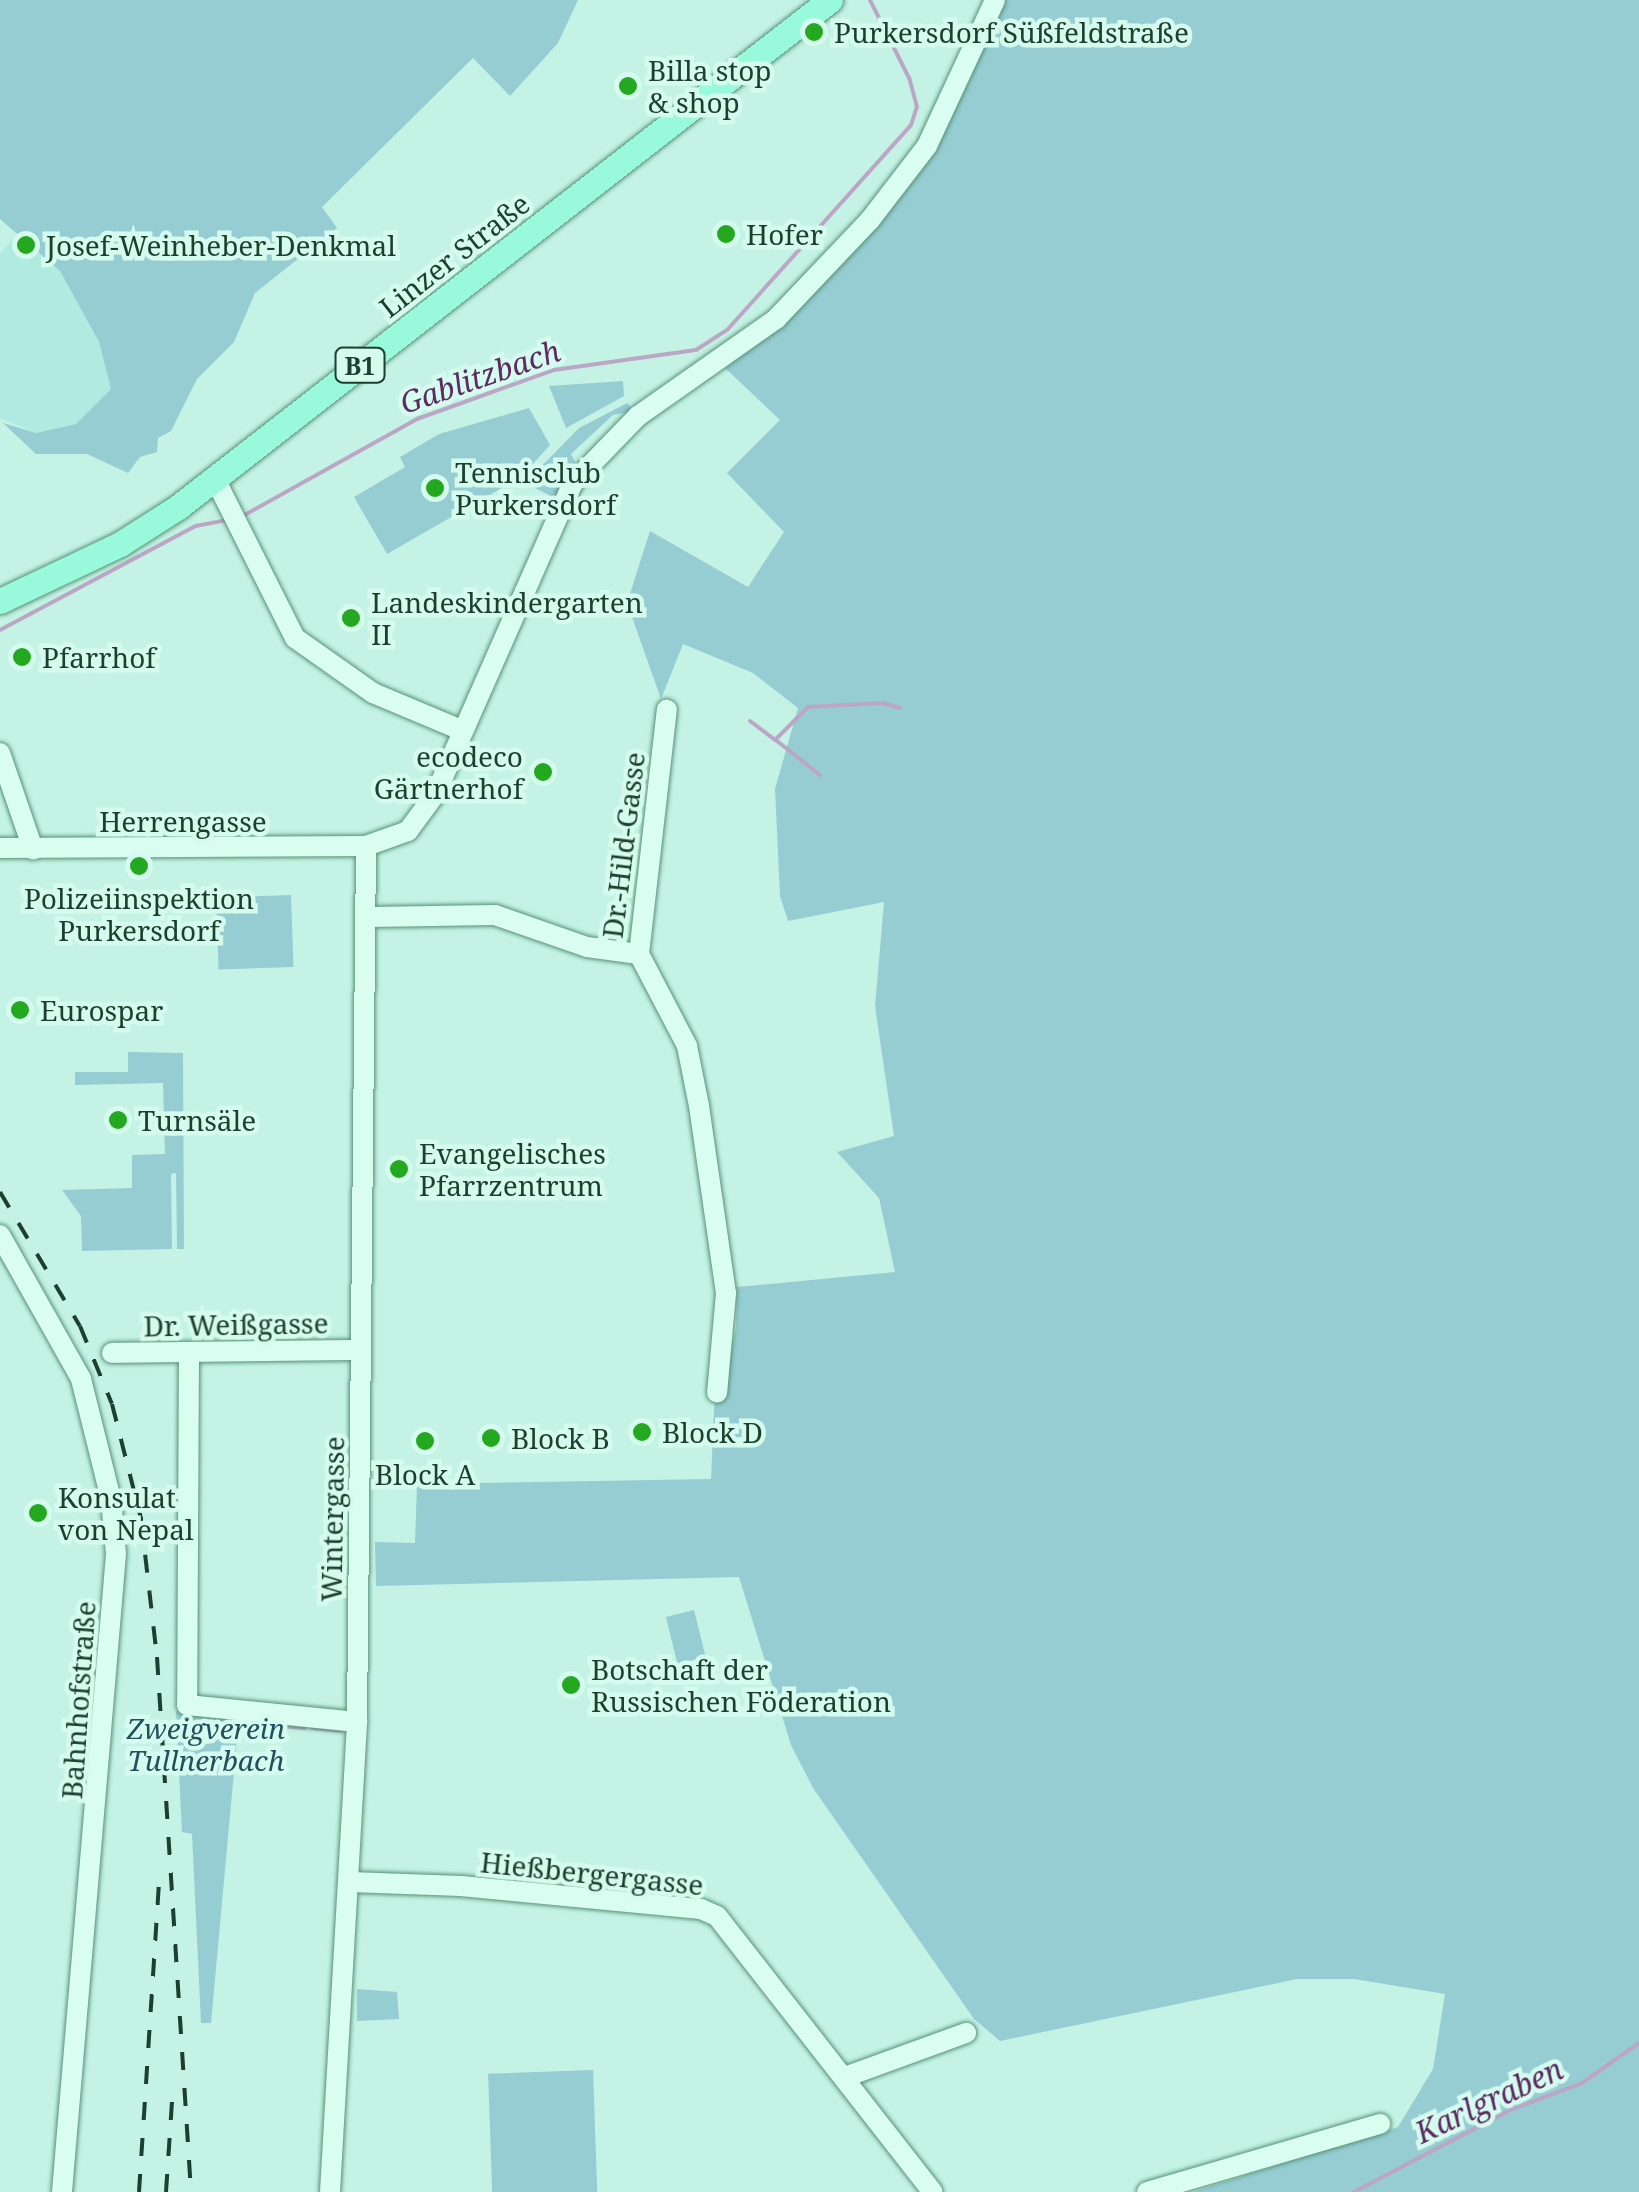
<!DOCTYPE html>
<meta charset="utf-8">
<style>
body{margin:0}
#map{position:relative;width:1639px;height:2192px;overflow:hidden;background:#c4f3e5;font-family:"Noto Serif",serif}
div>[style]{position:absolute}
.farmland>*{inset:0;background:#b0eae0}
.green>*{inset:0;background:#96cdd3;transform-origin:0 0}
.stream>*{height:4px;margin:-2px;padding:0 2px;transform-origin:2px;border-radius:2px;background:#bca6c6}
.roads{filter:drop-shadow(0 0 2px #589175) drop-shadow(0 0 2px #589175)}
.minor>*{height:20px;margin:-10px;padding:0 10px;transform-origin:10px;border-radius:10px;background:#d9fdf1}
.major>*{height:25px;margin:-12.5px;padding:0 12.5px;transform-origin:12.5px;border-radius:12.5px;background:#98fada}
.rail>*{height:4px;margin-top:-2px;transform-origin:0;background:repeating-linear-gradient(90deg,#1d3f2d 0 18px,transparent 0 36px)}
.dots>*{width:28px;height:28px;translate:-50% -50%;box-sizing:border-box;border:5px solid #d5faee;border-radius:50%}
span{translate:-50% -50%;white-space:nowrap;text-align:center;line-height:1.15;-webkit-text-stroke:9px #d5faee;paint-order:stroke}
.shield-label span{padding:2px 8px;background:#d5faee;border:2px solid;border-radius:8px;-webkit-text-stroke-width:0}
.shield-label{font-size:25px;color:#1d3f2d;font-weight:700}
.poi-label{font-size:28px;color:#1d3f2d}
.left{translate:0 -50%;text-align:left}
.right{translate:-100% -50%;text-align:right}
.street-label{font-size:28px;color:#1d3f2d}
.park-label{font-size:28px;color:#21505e;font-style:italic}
.water-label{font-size:30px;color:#5c2b61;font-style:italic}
</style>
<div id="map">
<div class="farmland">
<i style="clip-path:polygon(16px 235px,60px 271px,99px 342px,111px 389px,76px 424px,36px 433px,0 418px,0 254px)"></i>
</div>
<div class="green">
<i style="clip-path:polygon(0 0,578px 0,558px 43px,510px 96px,473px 58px,322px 207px,337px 228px,255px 293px,234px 342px,197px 379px,171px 431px,158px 438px,157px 452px,140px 457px,128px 473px,87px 454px,36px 454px,3px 423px,36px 433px,76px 424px,111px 389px,99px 342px,60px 271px,0 219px)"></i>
<i style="clip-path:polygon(1001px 0,1639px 0,1639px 2192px,1193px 2192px,1398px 2127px,1433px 2069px,1445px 1994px,1354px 1979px,1297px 1979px,1000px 2041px,974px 2019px,813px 1788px,791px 1745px,739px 1577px,376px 1586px,375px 1542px,415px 1543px,417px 1484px,711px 1479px,715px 1388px,720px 1397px,736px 1328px,737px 1287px,895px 1272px,879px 1198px,837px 1152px,894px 1136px,875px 1006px,884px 902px,788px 921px,780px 896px,775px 789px,798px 708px,753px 673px,683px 644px,661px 699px,627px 603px,650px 531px,748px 587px,784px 532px,727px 473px,780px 420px,725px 368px,784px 318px,930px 156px)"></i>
<i style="clip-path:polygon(623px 381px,624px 396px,566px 428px,549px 386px)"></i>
<i style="clip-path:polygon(627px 403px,634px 411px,613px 415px,571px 454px,576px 464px,557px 499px,525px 483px,579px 428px)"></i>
<i style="clip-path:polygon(529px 408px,550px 445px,521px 477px,387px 554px,354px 497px,405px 467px,400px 457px,439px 434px)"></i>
<i style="left:291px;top:895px;width:72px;height:75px;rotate:88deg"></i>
<i style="clip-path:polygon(128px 1052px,183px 1053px,184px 1249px,177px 1249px,176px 1173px,171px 1174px,172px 1249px,82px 1251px,81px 1216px,62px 1190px,132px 1188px,132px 1155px,165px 1154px,163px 1083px,75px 1085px,75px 1072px,128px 1072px)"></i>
<i style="left:694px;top:1610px;width:63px;height:29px;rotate:76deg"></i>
<i style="clip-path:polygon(176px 1711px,239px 1717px,211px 2023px,201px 2023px,192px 1834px,182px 1832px)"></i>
<i style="clip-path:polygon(357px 1989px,397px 1992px,399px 2019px,357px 2021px)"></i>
<i style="left:593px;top:2070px;width:122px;height:105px;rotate:88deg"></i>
</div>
<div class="stream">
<i style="left:241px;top:517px;width:201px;rotate:-29.1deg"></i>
<i style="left:417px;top:419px;width:145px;rotate:-19.7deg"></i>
<i style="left:554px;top:370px;width:143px;rotate:-8deg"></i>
<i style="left:696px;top:350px;width:38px;rotate:-33deg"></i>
<i style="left:728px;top:329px;width:274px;rotate:-48.1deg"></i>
<i style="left:911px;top:125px;width:19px;rotate:-72deg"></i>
<i style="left:917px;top:107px;width:30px;rotate:-105deg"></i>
<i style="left:909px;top:78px;width:87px;rotate:-116.6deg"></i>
<i style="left:0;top:630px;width:222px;rotate:-28deg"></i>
<i style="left:196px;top:526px;width:32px;rotate:-11deg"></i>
<i style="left:750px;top:721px;width:31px;rotate:37deg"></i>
<i style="left:775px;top:740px;width:47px;rotate:-45deg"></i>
<i style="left:808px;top:707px;width:75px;rotate:-3.1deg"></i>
<i style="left:883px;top:703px;width:18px;rotate:16deg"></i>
<i style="left:777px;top:741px;width:55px;rotate:38.3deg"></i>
<i style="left:247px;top:1723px;width:4px;rotate:14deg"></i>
<i style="left:260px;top:1724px;width:45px;rotate:5.1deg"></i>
<i style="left:312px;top:1728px;width:29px;rotate:6deg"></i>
<i style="left:1354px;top:2192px;width:174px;rotate:-27.7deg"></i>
<i style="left:1508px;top:2111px;width:79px;rotate:-20.7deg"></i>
<i style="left:1582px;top:2083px;width:70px;rotate:-35.1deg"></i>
</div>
<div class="roads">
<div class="minor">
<i style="left:215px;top:479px;width:178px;rotate:63.3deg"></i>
<i style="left:295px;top:638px;width:95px;rotate:35.2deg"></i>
<i style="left:373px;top:693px;width:95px;rotate:22.8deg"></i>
<i style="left:0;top:753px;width:102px;rotate:71deg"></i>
<i style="left:0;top:848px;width:366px;rotate:-0.3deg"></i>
<i style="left:366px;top:846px;width:45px;rotate:-19.7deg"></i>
<i style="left:408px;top:831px;width:47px;rotate:-53.6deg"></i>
<i style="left:436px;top:793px;width:339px;rotate:-66.2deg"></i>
<i style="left:573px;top:483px;width:93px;rotate:-45.9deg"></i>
<i style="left:638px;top:416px;width:169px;rotate:-35.1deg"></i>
<i style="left:776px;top:319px;width:137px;rotate:-46.5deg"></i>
<i style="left:870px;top:220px;width:93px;rotate:-52.4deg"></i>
<i style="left:927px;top:146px;width:161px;rotate:-65deg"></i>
<i style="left:370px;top:917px;width:125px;rotate:-0.9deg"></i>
<i style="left:495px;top:915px;width:97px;rotate:19.2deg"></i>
<i style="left:587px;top:947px;width:52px;rotate:7.7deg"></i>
<i style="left:639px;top:954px;width:104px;rotate:62.4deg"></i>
<i style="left:687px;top:1046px;width:61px;rotate:78.7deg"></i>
<i style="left:699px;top:1106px;width:189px;rotate:81.8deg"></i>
<i style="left:726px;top:1293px;width:100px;rotate:95.1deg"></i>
<i style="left:639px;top:954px;width:246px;rotate:-83.5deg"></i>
<i style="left:0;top:1235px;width:165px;rotate:60.6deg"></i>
<i style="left:81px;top:1379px;width:124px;rotate:76deg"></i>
<i style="left:111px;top:1499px;width:55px;rotate:84.8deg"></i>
<i style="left:116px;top:1554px;width:640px;rotate:94.84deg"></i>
<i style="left:189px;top:1352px;width:353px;rotate:90.3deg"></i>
<i style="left:187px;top:1705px;width:171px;rotate:5.7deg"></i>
<i style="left:112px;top:1353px;width:249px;rotate:-0.7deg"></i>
<i style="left:350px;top:1882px;width:111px;rotate:2.1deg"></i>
<i style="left:461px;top:1886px;width:241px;rotate:5.5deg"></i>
<i style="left:701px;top:1909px;width:17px;rotate:24deg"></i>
<i style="left:717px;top:1916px;width:350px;rotate:52deg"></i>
<i style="left:845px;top:2077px;width:129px;rotate:-20deg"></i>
<i style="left:330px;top:2192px;width:471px;rotate:-86.7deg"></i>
<i style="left:357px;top:1722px;width:876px;rotate:-89.41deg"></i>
<i style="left:1147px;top:2192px;width:243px;rotate:-16.3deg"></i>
</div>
<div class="major">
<i style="left:0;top:601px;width:133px;rotate:-25.4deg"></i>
<i style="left:120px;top:544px;width:69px;rotate:-32.5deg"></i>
<i style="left:178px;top:507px;width:826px;rotate:-37.87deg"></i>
</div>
</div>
<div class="rail">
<i style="left:0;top:1192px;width:156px;rotate:59.2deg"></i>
<i style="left:80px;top:1326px;width:84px;rotate:67.7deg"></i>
<i style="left:112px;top:1404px;width:119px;rotate:75.8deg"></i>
<i style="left:141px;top:1519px;width:139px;rotate:83.4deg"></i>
<i style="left:157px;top:1657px;width:536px;rotate:86.36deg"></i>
<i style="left:139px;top:2192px;width:310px;rotate:-86.3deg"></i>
<i style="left:166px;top:2192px;width:105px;rotate:-86.2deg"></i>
</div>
<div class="dots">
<i style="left:814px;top:32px;background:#23a820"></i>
<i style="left:628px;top:86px;background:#23a820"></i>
<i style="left:726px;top:234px;background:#23a820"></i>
<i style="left:26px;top:245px;background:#23a820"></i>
<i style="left:435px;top:488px;background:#23a820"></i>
<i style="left:351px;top:618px;background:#23a820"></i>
<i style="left:22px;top:657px;background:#23a820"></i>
<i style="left:543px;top:772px;background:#23a820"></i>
<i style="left:139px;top:866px;background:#23a820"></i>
<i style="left:20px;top:1010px;background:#23a820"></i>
<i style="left:118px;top:1120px;background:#23a820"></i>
<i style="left:399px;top:1169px;background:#23a820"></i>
<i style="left:642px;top:1432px;background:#23a820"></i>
<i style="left:491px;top:1438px;background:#23a820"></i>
<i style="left:425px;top:1441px;background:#23a820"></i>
<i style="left:38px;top:1513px;background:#23a820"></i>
<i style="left:571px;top:1685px;background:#23a820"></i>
</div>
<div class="shield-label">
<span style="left:360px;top:365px">B1</span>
</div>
<div class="poi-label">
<span class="left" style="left:834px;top:32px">Purkersdorf Süßfeldstraße</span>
<span class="left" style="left:648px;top:86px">Billa stop<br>&amp; shop</span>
<span class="left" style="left:746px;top:234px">Hofer</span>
<span class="left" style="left:46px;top:245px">Josef-Weinheber-Denkmal</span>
<span class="left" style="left:455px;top:488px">Tennisclub<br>Purkersdorf</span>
<span class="left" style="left:371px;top:618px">Landeskindergarten<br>II</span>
<span class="left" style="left:42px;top:657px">Pfarrhof</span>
<span class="right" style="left:523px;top:772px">ecodeco<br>Gärtnerhof</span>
<span style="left:139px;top:914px">Polizeiinspektion<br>Purkersdorf</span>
<span class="left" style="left:40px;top:1010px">Eurospar</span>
<span class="left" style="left:138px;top:1120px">Turnsäle</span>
<span class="left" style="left:419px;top:1169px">Evangelisches<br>Pfarrzentrum</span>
<span class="left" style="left:662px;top:1432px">Block D</span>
<span class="left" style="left:511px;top:1438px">Block B</span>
<span style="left:425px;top:1474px">Block A</span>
<span class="left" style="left:58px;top:1513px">Konsulat<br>von Nepal</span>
<span class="left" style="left:591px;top:1685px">Botschaft der<br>Russischen Föderation</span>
</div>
<div class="street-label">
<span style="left:454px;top:255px;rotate:-38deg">Linzer Straße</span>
<span style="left:183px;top:821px">Herrengasse</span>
<span style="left:623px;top:845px;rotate:-83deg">Dr.-Hild-Gasse</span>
<span style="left:236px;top:1324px;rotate:-1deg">Dr. Weißgasse</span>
<span style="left:332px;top:1519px;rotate:-89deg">Wintergasse</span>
<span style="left:78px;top:1700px;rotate:-86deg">Bahnhofstraße</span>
<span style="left:592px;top:1873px;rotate:6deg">Hießbergergasse</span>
</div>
<div class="park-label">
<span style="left:206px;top:1744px">Zweigverein<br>Tullnerbach</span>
</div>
<div class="water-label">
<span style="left:480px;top:377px;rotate:-19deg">Gablitzbach</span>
<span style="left:1489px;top:2101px;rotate:-25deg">Karlgraben</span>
</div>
</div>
